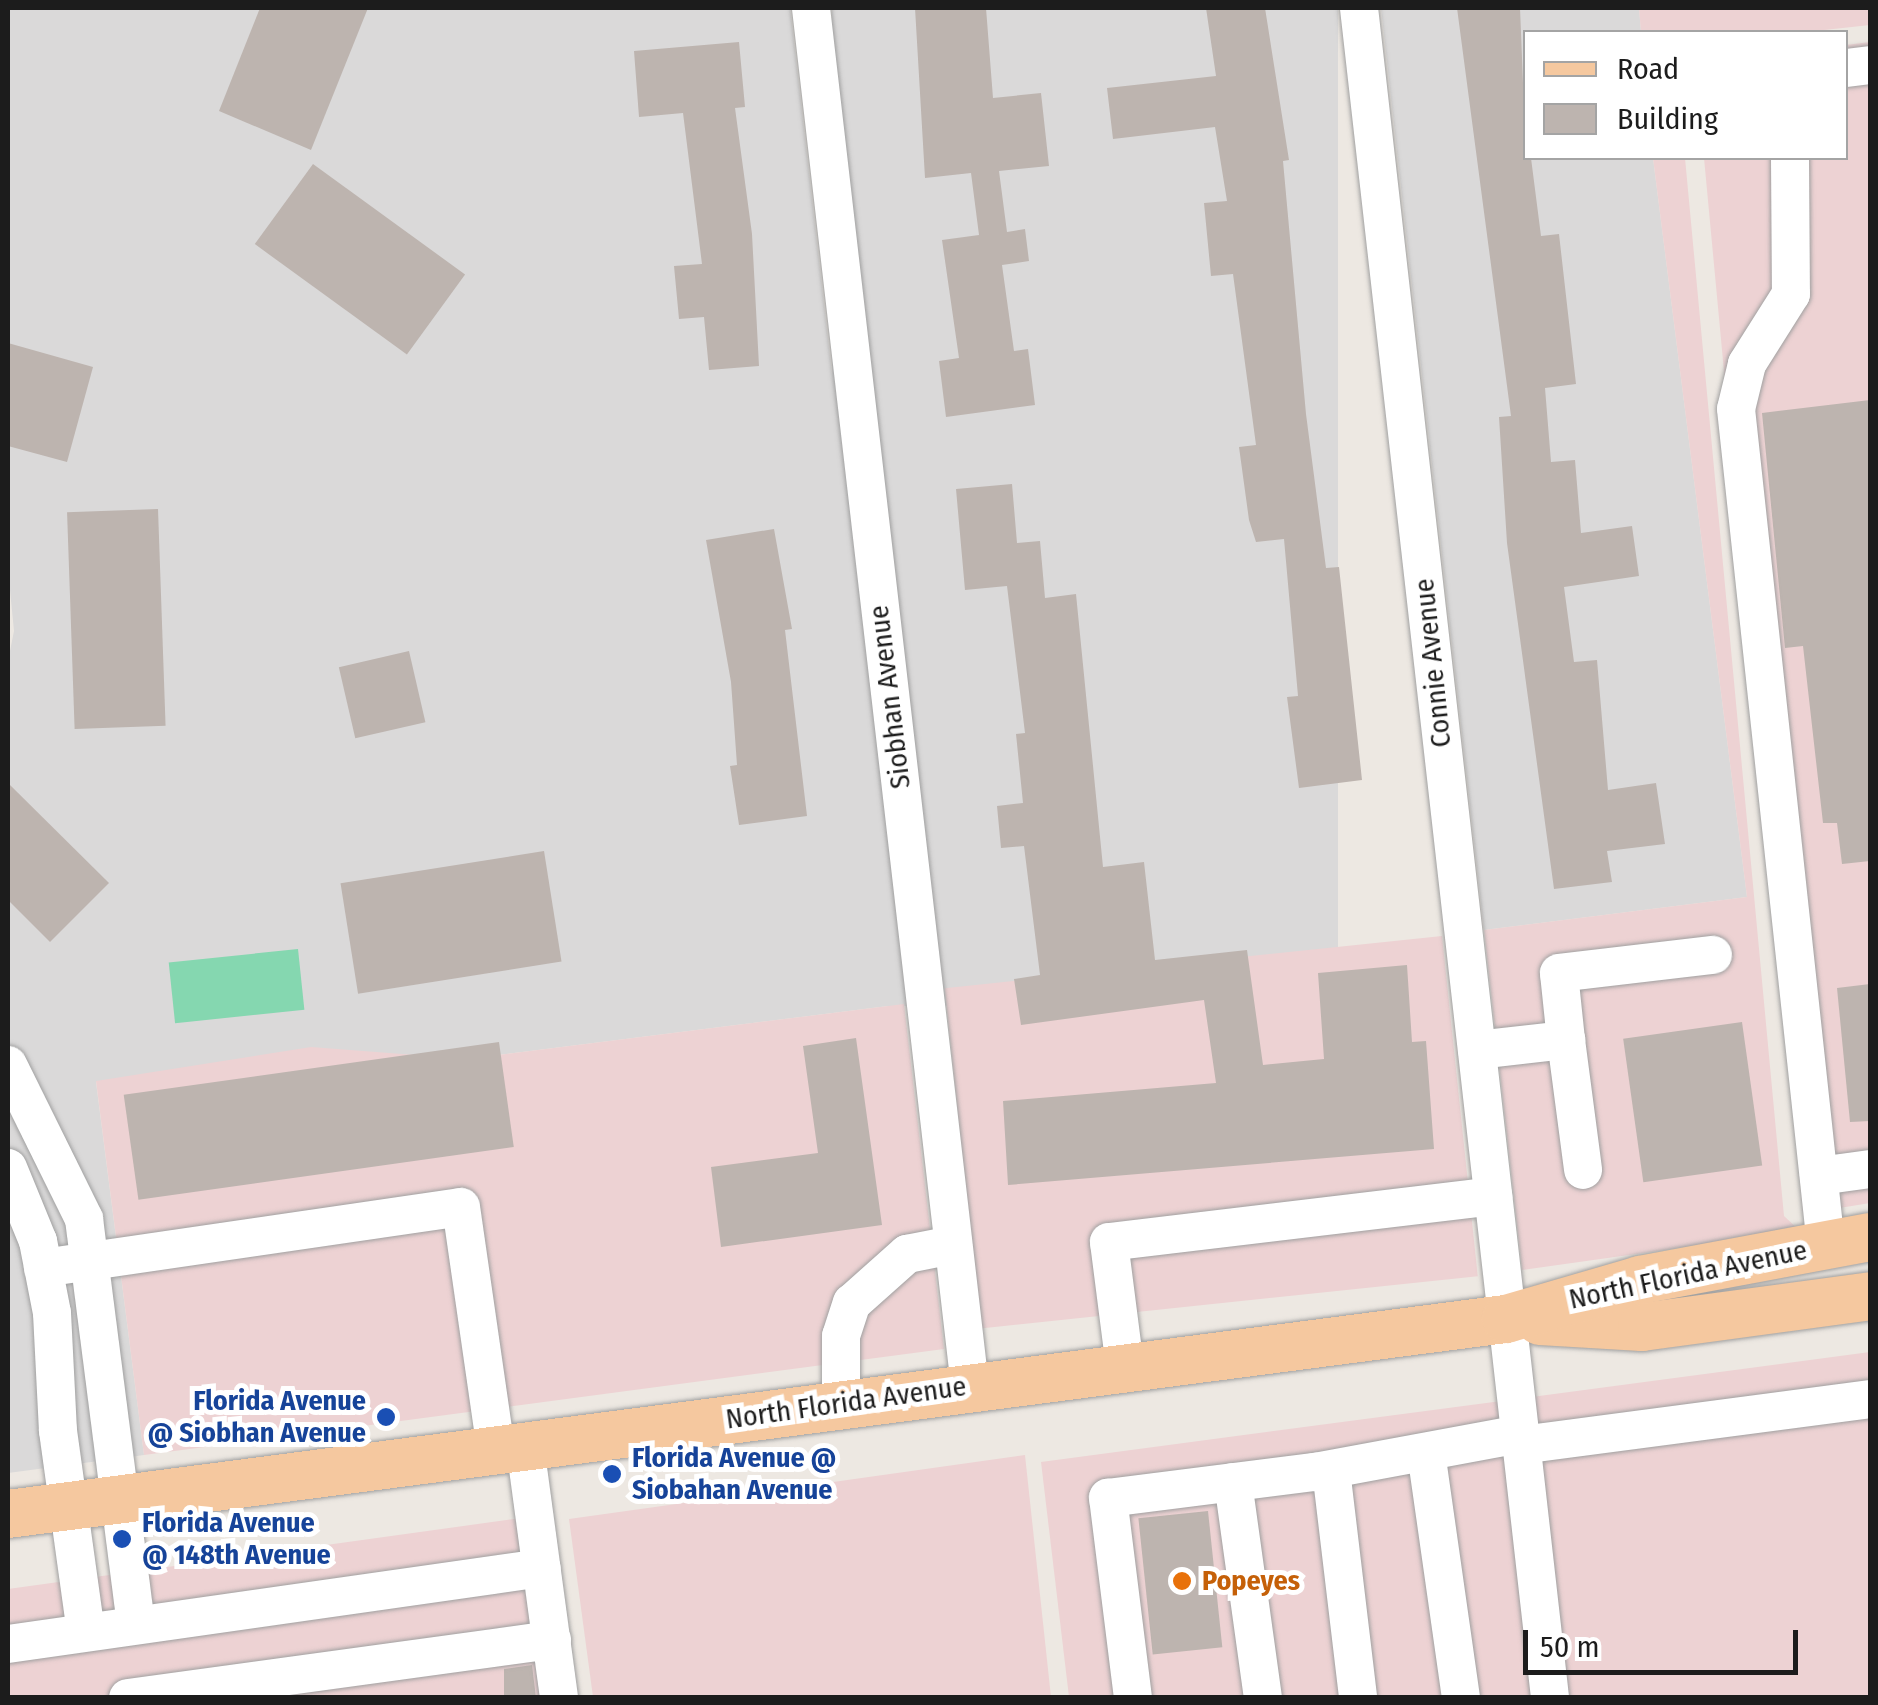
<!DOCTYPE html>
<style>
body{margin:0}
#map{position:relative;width:1878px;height:1705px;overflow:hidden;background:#ede8e2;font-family:"Fira Sans Condensed",sans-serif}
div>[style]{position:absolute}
.residential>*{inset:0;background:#dad9d9;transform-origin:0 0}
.commercial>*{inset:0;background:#edd2d3;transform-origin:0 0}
.pitch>*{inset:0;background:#85d7b0;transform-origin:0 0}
.building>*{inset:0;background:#bdb4af;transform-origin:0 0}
.roads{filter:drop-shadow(0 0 2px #a0a0a0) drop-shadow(0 0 2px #a0a0a0)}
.minor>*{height:38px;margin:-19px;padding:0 19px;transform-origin:19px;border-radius:19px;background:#fff}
.major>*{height:48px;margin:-24px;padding:0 24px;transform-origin:24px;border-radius:24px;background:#f5c89f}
.dots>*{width:28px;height:28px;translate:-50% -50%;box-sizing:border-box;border:5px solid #fff;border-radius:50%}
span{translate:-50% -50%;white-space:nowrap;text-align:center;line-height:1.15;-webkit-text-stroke:10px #fff;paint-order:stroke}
.street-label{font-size:28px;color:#1c1c1c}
.transit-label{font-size:28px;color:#164399;font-weight:700}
.right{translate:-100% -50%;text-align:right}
.left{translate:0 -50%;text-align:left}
.food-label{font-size:28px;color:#c56008;font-weight:700}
.frame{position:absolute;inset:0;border:10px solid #1c1c1c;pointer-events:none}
.legend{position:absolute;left:1523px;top:30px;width:325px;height:130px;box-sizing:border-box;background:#fff;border:2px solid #a4a4a4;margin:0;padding:12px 18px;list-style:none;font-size:30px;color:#1c1c1c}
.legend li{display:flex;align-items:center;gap:20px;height:50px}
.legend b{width:50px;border:2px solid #a4a4a4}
.scale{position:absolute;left:1523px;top:1630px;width:275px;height:45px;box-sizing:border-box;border:5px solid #1c1c1c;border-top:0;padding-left:12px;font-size:30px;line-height:35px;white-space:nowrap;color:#1c1c1c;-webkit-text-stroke:8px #fff;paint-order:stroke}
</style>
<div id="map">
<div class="residential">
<i style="clip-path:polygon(8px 8px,790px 8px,904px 1004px,467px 1059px,96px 1082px,144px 1455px,8px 1473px,8px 661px,14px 631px,8px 570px)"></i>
<i style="left:832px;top:8px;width:506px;height:998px"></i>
<i style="clip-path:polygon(1381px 8px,1639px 8px,1641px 32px,1526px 32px,1526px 158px,1653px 158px,1747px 897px,1484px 930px)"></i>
</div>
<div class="commercial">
<i style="clip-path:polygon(1639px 8px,1870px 8px,1870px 25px,1806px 32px,1641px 32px)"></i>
<i style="clip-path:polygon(1870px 42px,1870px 1203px,1803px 1214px,1704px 158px,1846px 158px,1846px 45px)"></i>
<i style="clip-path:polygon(1653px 158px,1685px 158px,1784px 1216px,1800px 1231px,1522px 1270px,1484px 930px,1747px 897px)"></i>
<i style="left:1442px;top:936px;width:342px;height:500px;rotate:84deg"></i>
<i style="clip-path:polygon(904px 1004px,944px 1349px,144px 1455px,96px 1081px,311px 1047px,467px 1059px)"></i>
<i style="clip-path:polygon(1870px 1352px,1870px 1697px,1069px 1697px,1041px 1462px)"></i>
<i style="clip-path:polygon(1025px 1455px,1051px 1697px,593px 1697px,569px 1519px)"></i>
<i style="clip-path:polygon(550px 1514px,574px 1697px,8px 1697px,8px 1589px)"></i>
</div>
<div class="pitch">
<i style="left:298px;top:949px;width:61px;height:130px;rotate:84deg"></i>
</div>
<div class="building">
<i style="clip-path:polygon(260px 8px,368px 8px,311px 150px,219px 111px)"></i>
<i style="clip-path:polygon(915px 8px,986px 8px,993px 98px,1041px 93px,1049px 166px,999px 171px,1007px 232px,1025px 229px,1029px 261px,1002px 265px,1014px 351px,1028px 349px,1035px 405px,946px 417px,939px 361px,959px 358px,942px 240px,979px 235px,971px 173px,925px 178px)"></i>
<i style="clip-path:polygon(1206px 8px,1265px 8px,1289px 160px,1283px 161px,1306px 414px,1326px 568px,1339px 567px,1362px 780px,1299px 788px,1287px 697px,1298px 696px,1284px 539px,1256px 542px,1249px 520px,1239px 447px,1256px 445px,1233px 274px,1211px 276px,1204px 203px,1227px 201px,1215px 127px,1113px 139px,1107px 88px,1216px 76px)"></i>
<i style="clip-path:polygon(1457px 8px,1520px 8px,1526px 158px,1531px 158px,1541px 236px,1559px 234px,1576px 384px,1545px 388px,1551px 462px,1575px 460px,1581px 533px,1632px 526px,1639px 576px,1564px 587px,1574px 662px,1597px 660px,1608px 790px,1656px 783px,1665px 844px,1607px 851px,1612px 882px,1554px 889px,1507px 543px,1499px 417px,1511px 416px)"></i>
<i style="clip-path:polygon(739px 42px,745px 107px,735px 108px,752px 234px,759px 366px,709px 370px,704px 317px,679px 319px,674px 266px,702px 264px,683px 113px,639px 117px,634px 51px)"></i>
<i style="left:313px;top:164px;width:188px;height:99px;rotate:36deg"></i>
<i style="clip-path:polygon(8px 343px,93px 367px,67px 462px,8px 446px)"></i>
<i style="clip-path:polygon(1870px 400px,1870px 861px,1842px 864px,1837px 823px,1823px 823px,1803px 646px,1785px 648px,1762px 413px)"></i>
<i style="clip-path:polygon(1012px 484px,1017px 543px,1040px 541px,1045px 598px,1076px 594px,1103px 867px,1144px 862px,1155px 960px,1247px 950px,1263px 1065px,1324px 1059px,1318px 973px,1407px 965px,1412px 1042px,1426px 1041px,1434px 1149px,1008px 1185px,1003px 1101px,1216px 1083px,1204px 1000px,1021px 1025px,1014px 979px,1040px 975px,1024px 846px,1001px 848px,997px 806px,1023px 803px,1016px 734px,1025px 733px,1007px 586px,965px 590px,956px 489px)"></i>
<i style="left:158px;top:509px;width:217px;height:91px;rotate:88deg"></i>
<i style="clip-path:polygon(774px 529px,792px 629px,785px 630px,807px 816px,739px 825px,730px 766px,737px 765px,731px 682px,706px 540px)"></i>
<i style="left:409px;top:651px;width:73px;height:72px;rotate:77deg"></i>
<i style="clip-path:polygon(8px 783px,109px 883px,50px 942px,8px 900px)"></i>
<i style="left:544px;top:851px;width:112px;height:206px;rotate:81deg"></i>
<i style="clip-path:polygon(1870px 984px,1870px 1121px,1850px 1122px,1837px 988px)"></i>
<i style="left:1742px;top:1022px;width:145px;height:120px;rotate:82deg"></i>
<i style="clip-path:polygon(856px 1038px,882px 1225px,721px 1247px,711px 1167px,818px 1153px,803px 1046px)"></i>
<i style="left:499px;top:1042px;width:106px;height:379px;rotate:82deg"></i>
<i style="left:1208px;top:1511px;width:137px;height:70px;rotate:84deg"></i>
<i style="clip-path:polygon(532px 1665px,536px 1698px,504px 1698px,504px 1669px)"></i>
</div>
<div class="roads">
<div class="minor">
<i style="left:811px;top:8px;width:1388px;rotate:83.42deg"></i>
<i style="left:1359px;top:8px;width:1701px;rotate:83.55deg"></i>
<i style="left:1846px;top:68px;width:24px;rotate:-7deg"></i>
<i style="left:1790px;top:158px;width:136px;rotate:89.6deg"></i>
<i style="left:1791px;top:294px;width:83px;rotate:122.2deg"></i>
<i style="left:1747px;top:364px;width:46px;rotate:103.7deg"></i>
<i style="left:1736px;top:409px;width:841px;rotate:83.86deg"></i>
<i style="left:1566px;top:1040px;width:131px;rotate:82.5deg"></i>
<i style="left:1477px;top:1050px;width:90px;rotate:-6.4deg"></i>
<i style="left:1566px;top:1040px;width:67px;rotate:-96deg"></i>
<i style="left:1559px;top:973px;width:155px;rotate:-6.7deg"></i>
<i style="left:8px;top:1065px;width:172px;rotate:63.7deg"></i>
<i style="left:84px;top:1219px;width:409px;rotate:82.7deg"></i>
<i style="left:8px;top:1168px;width:79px;rotate:67.7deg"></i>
<i style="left:38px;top:1241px;width:73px;rotate:79deg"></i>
<i style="left:52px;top:1313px;width:118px;rotate:87.1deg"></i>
<i style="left:58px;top:1431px;width:203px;rotate:82.1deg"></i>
<i style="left:1819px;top:1176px;width:51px;rotate:-7.8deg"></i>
<i style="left:43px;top:1268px;width:422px;rotate:-8.3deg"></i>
<i style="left:461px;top:1207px;width:245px;rotate:81.8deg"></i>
<i style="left:1125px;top:1367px;width:126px;rotate:-97.3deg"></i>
<i style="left:1109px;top:1242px;width:387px;rotate:-6.8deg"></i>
<i style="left:841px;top:1404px;width:68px;rotate:-90deg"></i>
<i style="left:841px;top:1336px;width:35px;rotate:-72deg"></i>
<i style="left:852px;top:1303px;width:74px;rotate:-41.7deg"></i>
<i style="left:907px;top:1254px;width:47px;rotate:-11.1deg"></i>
<i style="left:1521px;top:1445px;width:352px;rotate:-7.5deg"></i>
<i style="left:525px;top:1446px;width:254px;rotate:82.3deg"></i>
<i style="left:1426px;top:1452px;width:248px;rotate:81.9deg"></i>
<i style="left:1331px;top:1470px;width:230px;rotate:83.2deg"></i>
<i style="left:1233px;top:1482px;width:218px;rotate:82.1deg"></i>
<i style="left:8px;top:1644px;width:539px;rotate:-8.1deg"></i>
<i style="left:128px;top:1698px;width:428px;rotate:-7.8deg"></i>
<i style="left:1133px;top:1698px;width:202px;rotate:-97.1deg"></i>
<i style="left:1108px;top:1498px;width:209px;rotate:-7.2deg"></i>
<i style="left:1315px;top:1472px;width:208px;rotate:-10.5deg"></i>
</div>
<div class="major">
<i style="left:1540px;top:1321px;width:102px;rotate:3.4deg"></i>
<i style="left:1642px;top:1327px;width:230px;rotate:-7.7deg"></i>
<i style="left:8px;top:1514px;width:1511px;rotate:-7.42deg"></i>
<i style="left:1506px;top:1319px;width:140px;rotate:-16.2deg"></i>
<i style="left:1640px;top:1280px;width:234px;rotate:-10.6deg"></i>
</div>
</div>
<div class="dots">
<i style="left:386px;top:1417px;background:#1a4fb4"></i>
<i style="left:612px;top:1474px;background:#1a4fb4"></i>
<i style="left:122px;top:1539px;background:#1a4fb4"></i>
<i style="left:1182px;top:1581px;background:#e8710a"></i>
</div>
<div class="street-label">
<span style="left:1433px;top:663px;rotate:-96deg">Connie Avenue</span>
<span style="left:890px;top:697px;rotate:-97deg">Siobhan Avenue</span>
<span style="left:1688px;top:1275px;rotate:-12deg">North Florida Avenue</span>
<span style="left:846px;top:1403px;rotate:-8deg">North Florida Avenue</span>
</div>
<div class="transit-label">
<span class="right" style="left:366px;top:1417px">Florida Avenue<br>@ Siobhan Avenue</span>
<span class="left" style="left:632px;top:1474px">Florida Avenue @<br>Siobahan Avenue</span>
<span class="left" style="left:142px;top:1539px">Florida Avenue<br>@ 148th Avenue</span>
</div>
<div class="food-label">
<span class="left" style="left:1202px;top:1581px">Popeyes</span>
</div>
<div class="frame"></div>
<ul class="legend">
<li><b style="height:12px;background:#f5c89f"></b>Road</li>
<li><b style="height:28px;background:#bdb4af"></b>Building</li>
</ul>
<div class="scale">50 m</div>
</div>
